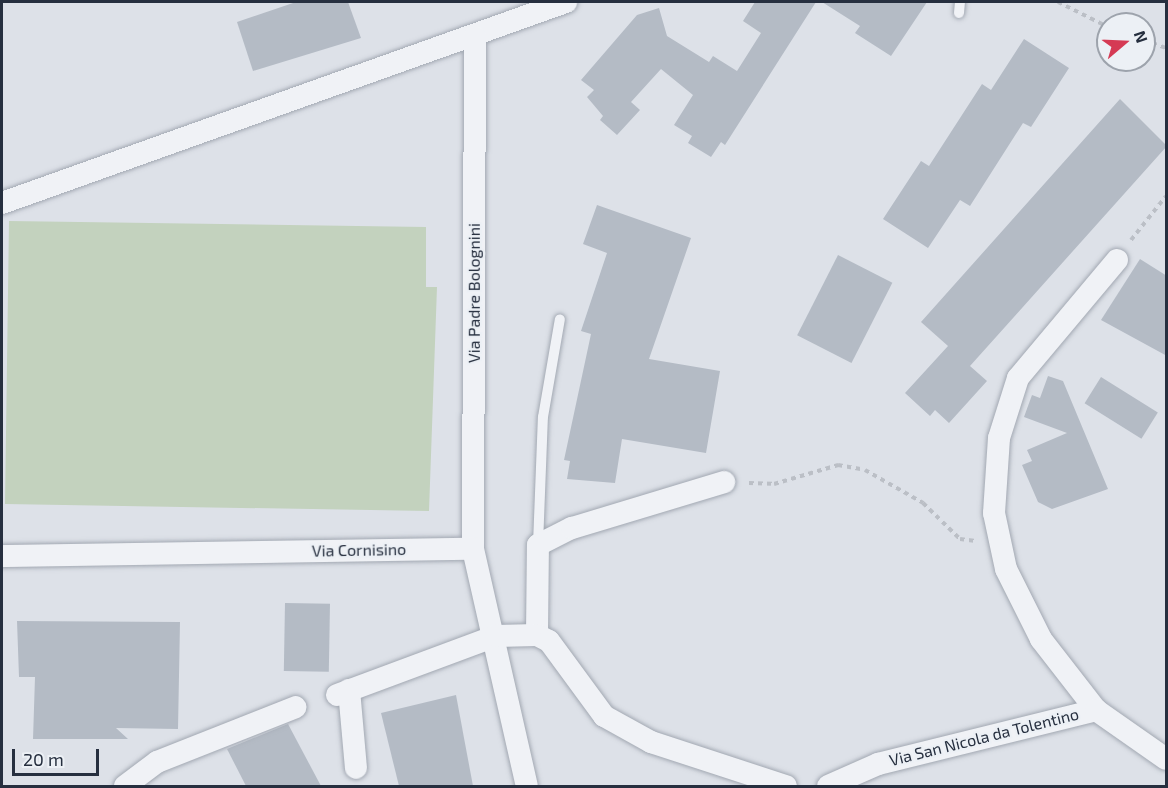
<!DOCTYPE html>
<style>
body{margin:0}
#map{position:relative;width:1168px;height:788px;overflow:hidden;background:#dde1e8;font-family:"Exo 2",sans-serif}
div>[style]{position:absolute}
.green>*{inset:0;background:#c3d2be}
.building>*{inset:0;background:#b4bbc5;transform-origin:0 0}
.path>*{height:4px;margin-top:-2px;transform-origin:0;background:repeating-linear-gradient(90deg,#bbbfc6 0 4.5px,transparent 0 9px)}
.roads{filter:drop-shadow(0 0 2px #a2a8b2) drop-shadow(0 0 2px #a2a8b2)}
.lane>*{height:10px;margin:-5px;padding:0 5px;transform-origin:5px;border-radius:5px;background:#f0f2f6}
.street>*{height:22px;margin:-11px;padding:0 11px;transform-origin:11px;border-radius:11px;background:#f0f2f6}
span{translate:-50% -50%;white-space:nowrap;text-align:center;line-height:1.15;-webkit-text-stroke:4.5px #ecf0f5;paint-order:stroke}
.street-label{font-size:16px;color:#262f3f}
.frame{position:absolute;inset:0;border:3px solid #262f3f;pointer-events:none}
.north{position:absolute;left:1096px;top:12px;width:60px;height:60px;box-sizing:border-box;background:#ecf0f5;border:2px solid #9da3ac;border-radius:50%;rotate:71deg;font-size:16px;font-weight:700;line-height:24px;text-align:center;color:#262f3f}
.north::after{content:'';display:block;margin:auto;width:21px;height:27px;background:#d53a54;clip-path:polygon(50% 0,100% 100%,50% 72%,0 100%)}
.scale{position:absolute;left:12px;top:749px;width:87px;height:27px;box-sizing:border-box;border:3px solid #262f3f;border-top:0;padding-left:8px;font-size:18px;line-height:21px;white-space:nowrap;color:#262f3f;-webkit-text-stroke:4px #ecf0f5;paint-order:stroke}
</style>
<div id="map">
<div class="green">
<i style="clip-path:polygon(9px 221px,426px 227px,426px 287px,437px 287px,429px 511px,5px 504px)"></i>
</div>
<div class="building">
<i style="clip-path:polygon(296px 2px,348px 2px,361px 38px,253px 71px,237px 22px)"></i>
<i style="clip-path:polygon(755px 2px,816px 2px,725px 145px,721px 142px,711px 157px,688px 143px,692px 136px,674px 125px,693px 95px,661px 69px,631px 102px,640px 110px,617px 135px,600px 120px,603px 116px,587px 97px,594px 90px,581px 80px,637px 15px,659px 8px,667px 36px,709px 62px,713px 56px,737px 71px,761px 33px,743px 21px)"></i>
<i style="clip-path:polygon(822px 2px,927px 2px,891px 56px,855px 33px,860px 26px)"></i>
<i style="clip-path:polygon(1024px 39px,1069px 68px,1031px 127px,1023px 123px,970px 206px,960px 200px,928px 248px,883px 219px,921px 161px,929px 166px,982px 84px,991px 90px)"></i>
<i style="clip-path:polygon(1120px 99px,1167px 146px,970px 366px,987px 381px,949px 423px,935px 410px,930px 416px,905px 393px,948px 346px,921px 322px)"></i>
<i style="clip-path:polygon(597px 205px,691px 238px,649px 359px,720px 371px,706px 453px,622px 439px,615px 483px,567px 479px,570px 461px,564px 460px,591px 334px,581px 331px,607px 253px,583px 244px)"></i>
<i style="left:838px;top:255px;width:61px;height:90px;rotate:27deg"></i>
<i style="clip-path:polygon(1140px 259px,1167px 276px,1167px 356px,1101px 320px)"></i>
<i style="clip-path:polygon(1048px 376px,1063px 381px,1108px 489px,1052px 509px,1038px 502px,1022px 465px,1032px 461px,1027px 450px,1067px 433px,1024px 417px,1032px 395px,1040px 398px)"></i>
<i style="left:1101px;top:377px;width:67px;height:31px;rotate:32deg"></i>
<i style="left:285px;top:603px;width:45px;height:68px;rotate:1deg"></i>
<i style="clip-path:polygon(17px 621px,180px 622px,178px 729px,116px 728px,128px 739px,33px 739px,35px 677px,19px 677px)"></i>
<i style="clip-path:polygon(456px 695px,473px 786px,399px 786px,381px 713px)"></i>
<i style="clip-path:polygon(288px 724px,321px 786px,246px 786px,227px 749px)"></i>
</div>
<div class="path">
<i style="left:1058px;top:2px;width:56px;rotate:26.6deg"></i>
<i style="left:1144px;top:40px;width:23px;rotate:20deg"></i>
<i style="left:1131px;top:240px;width:56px;rotate:-51.5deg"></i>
<i style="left:749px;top:483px;width:25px;rotate:2deg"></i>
<i style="left:774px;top:484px;width:67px;rotate:-16.5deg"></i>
<i style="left:838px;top:465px;width:27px;rotate:10deg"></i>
<i style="left:865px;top:470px;width:67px;rotate:29.6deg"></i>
<i style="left:923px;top:503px;width:52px;rotate:44.2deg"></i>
<i style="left:960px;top:539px;width:16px;rotate:7deg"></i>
</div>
<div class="roads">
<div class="lane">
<i style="left:959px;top:13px;width:11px;rotate:-85deg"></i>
<i style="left:538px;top:545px;width:128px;rotate:-87.8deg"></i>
<i style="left:543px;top:417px;width:99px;rotate:-80.2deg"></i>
</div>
<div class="street">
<i style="left:2px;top:203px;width:599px;rotate:-19.62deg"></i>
<i style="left:473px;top:549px;width:512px;rotate:-89.78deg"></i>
<i style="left:2px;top:556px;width:471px;rotate:-0.9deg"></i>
<i style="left:473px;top:549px;width:243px;rotate:77.2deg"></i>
<i style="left:537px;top:635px;width:90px;rotate:-89.4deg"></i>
<i style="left:538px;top:545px;width:38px;rotate:-27deg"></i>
<i style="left:572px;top:528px;width:159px;rotate:-16.8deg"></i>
<i style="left:349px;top:690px;width:78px;rotate:84.9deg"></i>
<i style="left:337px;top:695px;width:170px;rotate:-20.4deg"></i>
<i style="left:496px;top:636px;width:41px;rotate:-1.4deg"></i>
<i style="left:537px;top:635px;width:13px;rotate:27deg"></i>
<i style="left:549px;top:641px;width:93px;rotate:53.7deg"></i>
<i style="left:604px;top:716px;width:54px;rotate:29deg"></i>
<i style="left:651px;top:742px;width:142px;rotate:18.1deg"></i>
<i style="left:1096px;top:710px;width:90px;rotate:-127.8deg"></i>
<i style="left:1041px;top:639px;width:78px;rotate:-116.6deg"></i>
<i style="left:1006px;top:569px;width:57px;rotate:-102.1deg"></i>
<i style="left:994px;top:513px;width:75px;rotate:-86.2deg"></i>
<i style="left:999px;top:438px;width:63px;rotate:-72.4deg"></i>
<i style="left:1018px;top:378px;width:154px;rotate:-50deg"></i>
<i style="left:125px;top:786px;width:40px;rotate:-37deg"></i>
<i style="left:157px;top:762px;width:149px;rotate:-21.6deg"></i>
<i style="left:828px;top:786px;width:55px;rotate:-23.7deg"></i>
<i style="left:878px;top:764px;width:225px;rotate:-13.9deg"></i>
<i style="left:1096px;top:710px;width:85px;rotate:35deg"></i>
</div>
</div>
<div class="street-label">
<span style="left:474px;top:293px;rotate:-90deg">Via Padre Bolognini</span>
<span style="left:359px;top:550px;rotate:-1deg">Via Cornisino</span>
<span style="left:984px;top:737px;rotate:-14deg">Via San Nicola da Tolentino</span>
</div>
<div class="frame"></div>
<div class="north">N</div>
<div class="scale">20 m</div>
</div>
